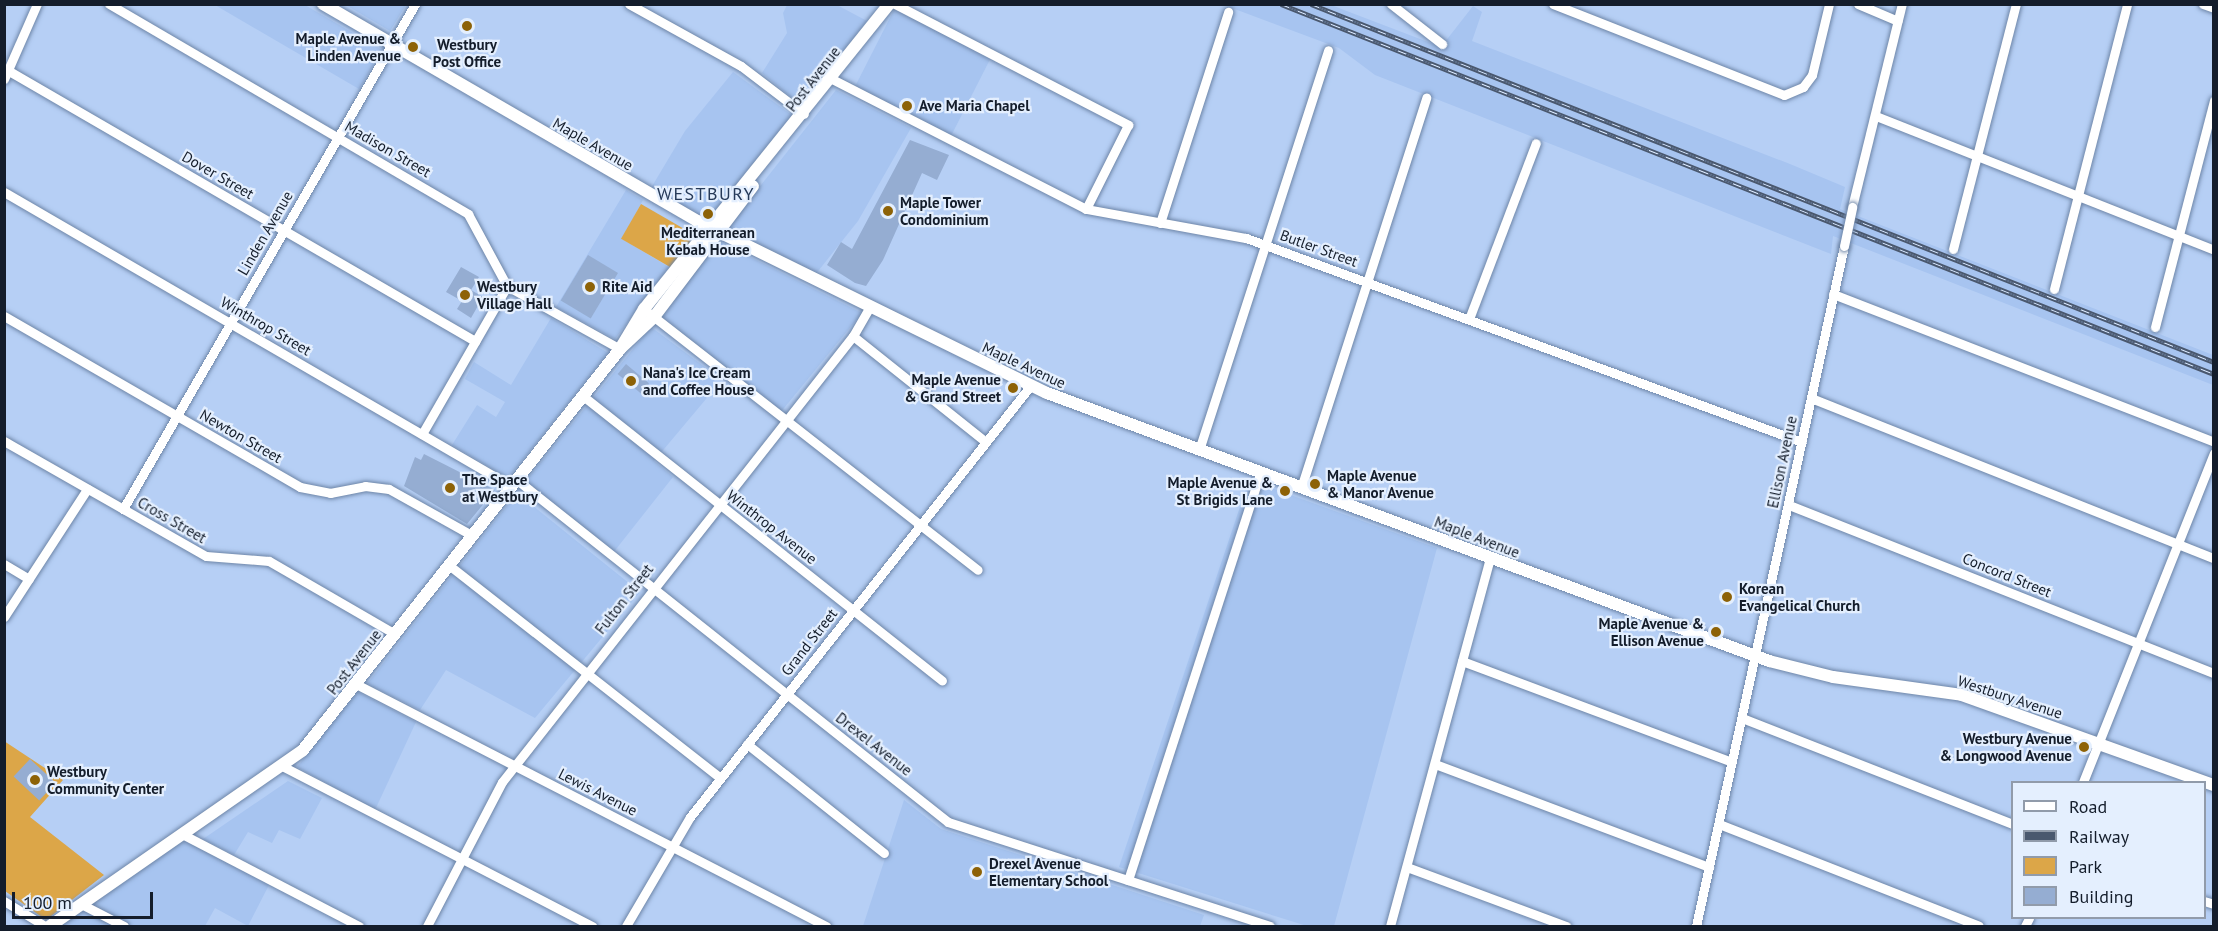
<!DOCTYPE html>
<style>
body{margin:0}
#map{position:relative;width:2218px;height:931px;overflow:hidden;background:#b6cff5;font-family:"PT Sans",sans-serif}
div>[style]{position:absolute}
.built>*{inset:0;background:#a7c4f0;transform-origin:0 0}
.green>*{inset:0;background:#dca648;transform-origin:0 0}
.building>*{inset:0;background:#95add2;transform-origin:0 0}
.roads{filter:drop-shadow(0 0 2px #6d85a7) drop-shadow(0 0 2px #6d85a7)}
.minor>*{height:9px;margin:-4.5px;padding:0 4.5px;transform-origin:4.5px;border-radius:4.5px;background:#fff}
.major>*{height:12px;margin:-6px;padding:0 6px;transform-origin:6px;border-radius:6px;background:#fff}
.rail>*{height:5px;margin-top:-2.5px;transform-origin:0;background:repeating-linear-gradient(90deg,#e4effe 0 9px,#4a586e 0 18px);box-sizing:border-box;border-block:2px solid #4a586e}
.bridges{filter:drop-shadow(0 0 2px #6d85a7) drop-shadow(0 0 2px #6d85a7)}
.minor-bridge>*{height:9px;margin:-4.5px;padding:0 4.5px;transform-origin:4.5px;border-radius:4.5px;background:#fff}
.dots>*{width:16px;height:16px;translate:-50% -50%;box-sizing:border-box;border:3px solid #e4effe;border-radius:50%}
span{translate:-50% -50%;white-space:nowrap;text-align:center;line-height:1.15;-webkit-text-stroke:4.5px #e4effe;paint-order:stroke}
.poi-label{font-size:15px;color:#141d2b;font-weight:700}
.right{translate:-100% -50%;text-align:right}
.left{translate:0 -50%;text-align:left}
.street-label{font-size:15px;color:#141d2b}
.quarter-label{font-size:18px;color:#263a59;letter-spacing:1.5px}
.frame{position:absolute;inset:0;border:6px solid #141d2b;pointer-events:none}
.legend{position:absolute;left:2011px;top:781px;width:195px;height:138px;box-sizing:border-box;background:#e4effe;border:2px solid #919baa;margin:0;padding:8px 10px;list-style:none;font-size:18px;color:#141d2b}
.legend li{display:flex;align-items:center;gap:12px;height:30px}
.legend b{width:30px;border:2px solid #919baa}
.scale{position:absolute;left:12px;top:892px;width:141px;height:27px;box-sizing:border-box;border:3px solid #141d2b;border-top:0;padding-left:8px;font-size:18px;line-height:21px;white-space:nowrap;color:#141d2b;-webkit-text-stroke:4px #e4effe;paint-order:stroke}
</style>
<div id="map">
<div class="built">
<i style="clip-path:polygon(215px 5px,305px 5px,382px 50px,359px 89px)"></i>
<i style="clip-path:polygon(346px 5px,406px 5px,390px 31px)"></i>
<i style="clip-path:polygon(787px 5px,837px 5px,867px 21px,802px 106px,762px 73px,787px 33px,783px 13px)"></i>
<i style="clip-path:polygon(1224px 5px,1331px 5px,1441px 47px,1473px 6px,1482px 12px,1472px 41px,1790px 164px,1845px 187px,1840px 209px,2213px 355px,2213px 385px,1833px 236px,1831px 254px,1375px 75px,1339px 48px)"></i>
<i style="left:895px;top:8px;width:108px;height:90px;rotate:27deg"></i>
<i style="clip-path:polygon(733px 72px,793px 116px,710px 221px,651px 188px,685px 131px)"></i>
<i style="clip-path:polygon(836px 90px,911px 128px,858px 221px,815px 275px,727px 228px)"></i>
<i style="clip-path:polygon(626px 190px,643px 200px,622px 239px,669px 267px,615px 339px,556px 307px)"></i>
<i style="clip-path:polygon(718px 241px,862px 313px,780px 413px,660px 315px)"></i>
<i style="clip-path:polygon(551px 318px,608px 353px,508px 478px,452px 445px,477px 405px,496px 417px,505px 402px,465px 379px,474px 362px,511px 385px)"></i>
<i style="clip-path:polygon(651px 327px,722px 380px,654px 461px,673px 477px,613px 553px,525px 482px)"></i>
<i style="clip-path:polygon(1249px 480px,1437px 548px,1334px 926px,1307px 926px,1119px 867px)"></i>
<i style="clip-path:polygon(517px 493px,640px 592px,535px 718px,446px 670px,420px 710px,367px 684px)"></i>
<i style="clip-path:polygon(358px 692px,416px 722px,375px 810px,297px 767px)"></i>
<i style="clip-path:polygon(288px 781px,322px 798px,300px 839px,279px 830px,272px 843px,248px 832px,234px 855px,203px 839px)"></i>
<i style="clip-path:polygon(904px 800px,941px 829px,1204px 915px,1200px 926px,863px 926px)"></i>
<i style="clip-path:polygon(186px 836px,271px 881px,248px 926px,215px 908px,205px 926px,50px 926px)"></i>
</div>
<div class="green">
<i style="left:641px;top:204px;width:61px;height:40px;rotate:30deg"></i>
<i style="clip-path:polygon(4px 741px,63px 780px,30px 817px,104px 875px,46px 920px,5px 891px)"></i>
</div>
<div class="building">
<i style="clip-path:polygon(910px 140px,949px 155px,937px 180px,922px 173px,883px 260px,866px 286px,855px 283px,827px 265px,841px 242px,852px 249px)"></i>
<i style="left:588px;top:255px;width:35px;height:53px;rotate:31deg"></i>
<i style="clip-path:polygon(461px 267px,479px 277px,471px 290px,483px 297px,471px 318px,457px 309px,462px 301px,446px 292px)"></i>
<i style="left:626px;top:364px;width:30px;height:13px;rotate:40deg"></i>
<i style="clip-path:polygon(424px 454px,495px 490px,467px 524px,404px 486px,415px 457px,421px 460px)"></i>
<i style="left:30px;top:759px;width:35px;height:24px;rotate:43deg"></i>
</div>
<div class="roads">
<div class="minor">
<i style="left:109px;top:4px;width:416px;rotate:30.3deg"></i>
<i style="left:468px;top:214px;width:82px;rotate:61.6deg"></i>
<i style="left:507px;top:286px;width:129px;rotate:29.1deg"></i>
<i style="left:629px;top:4px;width:128px;rotate:29deg"></i>
<i style="left:741px;top:66px;width:79px;rotate:37.3deg"></i>
<i style="left:895px;top:4px;width:263px;rotate:27.4deg"></i>
<i style="left:1128px;top:125px;width:94px;rotate:116.6deg"></i>
<i style="left:1391px;top:4px;width:65px;rotate:38.1deg"></i>
<i style="left:1553px;top:4px;width:248px;rotate:21.5deg"></i>
<i style="left:1784px;top:95px;width:21px;rotate:-23deg"></i>
<i style="left:1803px;top:87px;width:15px;rotate:-53deg"></i>
<i style="left:1812px;top:75px;width:73px;rotate:-76.5deg"></i>
<i style="left:1858px;top:4px;width:43px;rotate:23deg"></i>
<i style="left:2203px;top:4px;width:12px;rotate:20deg"></i>
<i style="left:9px;top:71px;width:539px;rotate:30.09deg"></i>
<i style="left:4px;top:79px;width:82px;rotate:-66.3deg"></i>
<i style="left:832px;top:79px;width:285px;rotate:27.1deg"></i>
<i style="left:1086px;top:209px;width:163px;rotate:10.3deg"></i>
<i style="left:1246px;top:238px;width:592px;rotate:20.15deg"></i>
<i style="left:1876px;top:116px;width:364px;rotate:21.6deg"></i>
<i style="left:4px;top:192px;width:586px;rotate:30.11deg"></i>
<i style="left:1852px;top:207px;width:209px;rotate:-76.2deg"></i>
<i style="left:1160px;top:223px;width:222px;rotate:-72.1deg"></i>
<i style="left:1953px;top:249px;width:253px;rotate:-75.6deg"></i>
<i style="left:2054px;top:289px;width:294px;rotate:-75.6deg"></i>
<i style="left:1833px;top:294px;width:409px;rotate:21.2deg"></i>
<i style="left:649px;top:313px;width:417px;rotate:38deg"></i>
<i style="left:4px;top:316px;width:342px;rotate:30deg"></i>
<i style="left:300px;top:487px;width:31px;rotate:11deg"></i>
<i style="left:330px;top:493px;width:36px;rotate:-11deg"></i>
<i style="left:365px;top:486px;width:24px;rotate:7deg"></i>
<i style="left:389px;top:489px;width:96px;rotate:29.2deg"></i>
<i style="left:1469px;top:319px;width:188px;rotate:-69.2deg"></i>
<i style="left:2155px;top:327px;width:234px;rotate:-75.4deg"></i>
<i style="left:853px;top:336px;width:170px;rotate:38.6deg"></i>
<i style="left:583px;top:396px;width:458px;rotate:38.4deg"></i>
<i style="left:1811px;top:398px;width:434px;rotate:21.7deg"></i>
<i style="left:422px;top:434px;width:171px;rotate:-60.1deg"></i>
<i style="left:4px;top:441px;width:232px;rotate:29.7deg"></i>
<i style="left:206px;top:556px;width:63px;rotate:4.5deg"></i>
<i style="left:269px;top:561px;width:146px;rotate:30.1deg"></i>
<i style="left:1199px;top:450px;width:420px;rotate:-72.1deg"></i>
<i style="left:517px;top:480px;width:550px;rotate:38.43deg"></i>
<i style="left:948px;top:822px;width:338px;rotate:17.9deg"></i>
<i style="left:1301px;top:488px;width:410px;rotate:-72.2deg"></i>
<i style="left:1789px;top:505px;width:457px;rotate:21.6deg"></i>
<i style="left:123px;top:509px;width:583px;rotate:-59.96deg"></i>
<i style="left:4px;top:564px;width:29px;rotate:31deg"></i>
<i style="left:450px;top:566px;width:343px;rotate:38.1deg"></i>
<i style="left:4px;top:617px;width:153px;rotate:-57deg"></i>
<i style="left:1462px;top:661px;width:288px;rotate:20.5deg"></i>
<i style="left:356px;top:684px;width:529px;rotate:27.24deg"></i>
<i style="left:1742px;top:718px;width:290px;rotate:21.4deg"></i>
<i style="left:747px;top:744px;width:175px;rotate:38.5deg"></i>
<i style="left:1435px;top:764px;width:293px;rotate:20.6deg"></i>
<i style="left:284px;top:767px;width:347px;rotate:27.3deg"></i>
<i style="left:2083px;top:782px;width:354px;rotate:-68.3deg"></i>
<i style="left:1719px;top:824px;width:279px;rotate:21.4deg"></i>
<i style="left:186px;top:836px;width:195px;rotate:27.5deg"></i>
<i style="left:1407px;top:867px;width:170px;rotate:20.4deg"></i>
<i style="left:1128px;top:880px;width:428px;rotate:-72deg"></i>
<i style="left:4px;top:901px;width:48px;rotate:31.4deg"></i>
<i style="left:2204px;top:901px;width:10px;rotate:17deg"></i>
<i style="left:83px;top:905px;width:46px;rotate:27.1deg"></i>
<i style="left:427px;top:926px;width:162px;rotate:-62.5deg"></i>
<i style="left:502px;top:782px;width:568px;rotate:-51.8deg"></i>
<i style="left:853px;top:336px;width:34px;rotate:-60deg"></i>
<i style="left:626px;top:926px;width:126px;rotate:-59.6deg"></i>
<i style="left:690px;top:817px;width:550px;rotate:-51.71deg"></i>
<i style="left:1390px;top:926px;width:381px;rotate:-74.8deg"></i>
<i style="left:1696px;top:926px;width:696px;rotate:-77.72deg"></i>
<i style="left:2025px;top:926px;width:9px;rotate:-63deg"></i>
</div>
<div class="major">
<i style="left:323px;top:4px;width:432px;rotate:30.1deg"></i>
<i style="left:697px;top:221px;width:390px;rotate:26.2deg"></i>
<i style="left:1047px;top:393px;width:770px;rotate:20.36deg"></i>
<i style="left:1769px;top:661px;width:66px;rotate:14deg"></i>
<i style="left:1833px;top:677px;width:130px;rotate:7.9deg"></i>
<i style="left:1962px;top:695px;width:268px;rotate:19.7deg"></i>
<i style="left:620px;top:349px;width:47px;rotate:-43.3deg"></i>
<i style="left:654px;top:317px;width:164px;rotate:-52.9deg"></i>
<i style="left:50px;top:926px;width:308px;rotate:-34.8deg"></i>
<i style="left:303px;top:750px;width:511px;rotate:-51.67deg"></i>
<i style="left:620px;top:349px;width:47px;rotate:-59deg"></i>
<i style="left:644px;top:309px;width:391px;rotate:-51.2deg"></i>
</div>
</div>
<div class="rail">
<i style="left:1281px;top:4px;width:1004px;rotate:21.63deg"></i>
<i style="left:1311px;top:4px;width:971px;rotate:21.63deg"></i>
</div>
<div class="bridges">
<div class="minor-bridge">
<i style="left:1844px;top:246px;width:40px;rotate:-78deg"></i>
</div>
</div>
<div class="dots">
<i style="left:467px;top:26px;background:#8d6207"></i>
<i style="left:413px;top:47px;background:#8d6207"></i>
<i style="left:907px;top:106px;background:#8d6207"></i>
<i style="left:888px;top:211px;background:#8d6207"></i>
<i style="left:708px;top:214px;background:#8d6207"></i>
<i style="left:590px;top:287px;background:#8d6207"></i>
<i style="left:465px;top:295px;background:#8d6207"></i>
<i style="left:631px;top:381px;background:#8d6207"></i>
<i style="left:1013px;top:388px;background:#8d6207"></i>
<i style="left:1315px;top:484px;background:#8d6207"></i>
<i style="left:450px;top:488px;background:#8d6207"></i>
<i style="left:1285px;top:491px;background:#8d6207"></i>
<i style="left:1727px;top:597px;background:#8d6207"></i>
<i style="left:1716px;top:632px;background:#8d6207"></i>
<i style="left:2084px;top:747px;background:#8d6207"></i>
<i style="left:35px;top:780px;background:#8d6207"></i>
<i style="left:977px;top:872px;background:#8d6207"></i>
</div>
<div class="poi-label">
<span class="right" style="left:401px;top:47px">Maple Avenue &amp;<br>Linden Avenue</span>
<span style="left:467px;top:53px">Westbury<br>Post Office</span>
<span class="left" style="left:919px;top:106px">Ave Maria Chapel</span>
<span class="left" style="left:900px;top:211px">Maple Tower<br>Condominium</span>
<span style="left:708px;top:241px">Mediterranean<br>Kebab House</span>
<span class="left" style="left:477px;top:295px">Westbury<br>Village Hall</span>
<span class="left" style="left:602px;top:287px">Rite Aid</span>
<span class="left" style="left:643px;top:381px">Nana's Ice Cream<br>and Coffee House</span>
<span class="right" style="left:1001px;top:388px">Maple Avenue<br>&amp; Grand Street</span>
<span class="left" style="left:1327px;top:484px">Maple Avenue<br>&amp; Manor Avenue</span>
<span class="left" style="left:462px;top:488px">The Space<br>at Westbury</span>
<span class="right" style="left:1273px;top:491px">Maple Avenue &amp;<br>St Brigids Lane</span>
<span class="left" style="left:1739px;top:597px">Korean<br>Evangelical Church</span>
<span class="right" style="left:1704px;top:632px">Maple Avenue &amp;<br>Ellison Avenue</span>
<span class="right" style="left:2072px;top:747px">Westbury Avenue<br>&amp; Longwood Avenue</span>
<span class="left" style="left:47px;top:780px">Westbury<br>Community Center</span>
<span class="left" style="left:989px;top:872px">Drexel Avenue<br>Elementary School</span>
</div>
<div class="street-label">
<span style="left:813px;top:79px;rotate:-52deg">Post Avenue</span>
<span style="left:593px;top:144px;rotate:30deg">Maple Avenue</span>
<span style="left:388px;top:149px;rotate:30deg">Madison Street</span>
<span style="left:218px;top:175px;rotate:30deg">Dover Street</span>
<span style="left:265px;top:233px;rotate:-60deg">Linden Avenue</span>
<span style="left:1319px;top:248px;rotate:20deg">Butler Street</span>
<span style="left:266px;top:326px;rotate:30deg">Winthrop Street</span>
<span style="left:1024px;top:365px;rotate:25deg">Maple Avenue</span>
<span style="left:241px;top:436px;rotate:30deg">Newton Street</span>
<span style="left:1782px;top:462px;rotate:-78deg">Ellison Avenue</span>
<span style="left:172px;top:520px;rotate:30deg">Cross Street</span>
<span style="left:772px;top:527px;rotate:38deg">Winthrop Avenue</span>
<span style="left:1477px;top:537px;rotate:21deg">Maple Avenue</span>
<span style="left:2007px;top:575px;rotate:22deg">Concord Street</span>
<span style="left:624px;top:599px;rotate:-52deg">Fulton Street</span>
<span style="left:809px;top:642px;rotate:-52deg">Grand Street</span>
<span style="left:354px;top:662px;rotate:-52deg">Post Avenue</span>
<span style="left:2010px;top:697px;rotate:18deg">Westbury Avenue</span>
<span style="left:874px;top:744px;rotate:38deg">Drexel Avenue</span>
<span style="left:598px;top:792px;rotate:27deg">Lewis Avenue</span>
</div>
<div class="quarter-label">
<span style="left:706px;top:194px">WESTBURY</span>
</div>
<div class="frame"></div>
<ul class="legend">
<li><b style="height:8px;background:#fff"></b>Road</li>
<li><b style="height:8px;background:#4a586e"></b>Railway</li>
<li><b style="height:16px;background:#dca648"></b>Park</li>
<li><b style="height:16px;background:#95add2"></b>Building</li>
</ul>
<div class="scale">100 m</div>
</div>
